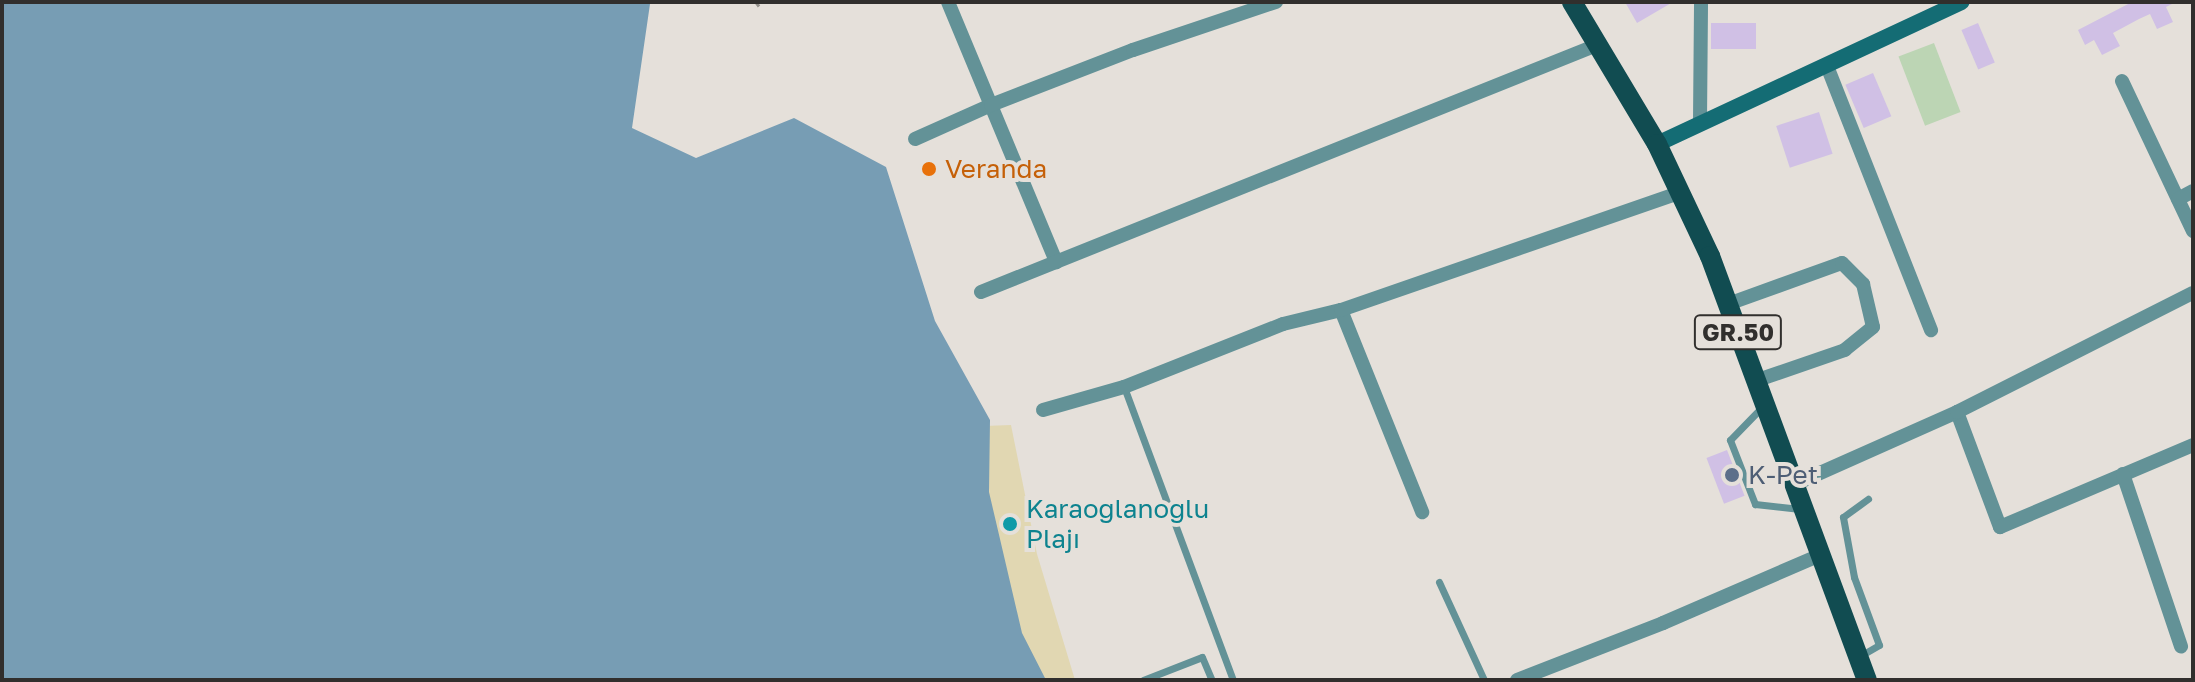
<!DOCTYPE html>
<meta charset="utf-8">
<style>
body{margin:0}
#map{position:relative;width:2195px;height:682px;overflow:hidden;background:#e5e0da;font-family:"Golos Text",sans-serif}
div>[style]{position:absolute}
.green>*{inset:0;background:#bcd5b4;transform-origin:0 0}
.sand>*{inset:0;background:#e1d7b2}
.water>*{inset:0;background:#779db4}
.building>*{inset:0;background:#d0c0e5;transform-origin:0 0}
.path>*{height:3px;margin-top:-1.5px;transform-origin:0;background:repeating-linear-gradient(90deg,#928f8a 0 6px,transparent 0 10px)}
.lane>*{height:7px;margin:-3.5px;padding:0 3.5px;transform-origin:3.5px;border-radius:3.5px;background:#639297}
.street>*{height:14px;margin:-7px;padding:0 7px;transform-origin:7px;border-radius:7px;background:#639297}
.secondary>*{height:16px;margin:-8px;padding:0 8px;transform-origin:8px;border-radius:8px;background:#146c74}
.primary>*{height:20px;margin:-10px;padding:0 10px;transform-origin:10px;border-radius:10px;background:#114c51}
.dots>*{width:22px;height:22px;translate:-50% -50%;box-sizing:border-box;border:4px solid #e5e0da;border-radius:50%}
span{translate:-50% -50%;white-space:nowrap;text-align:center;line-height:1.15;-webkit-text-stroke:8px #e5e0da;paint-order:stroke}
.shield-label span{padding:2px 6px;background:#e5e0da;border:2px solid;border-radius:6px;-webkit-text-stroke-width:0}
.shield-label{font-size:24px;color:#312f2d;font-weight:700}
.food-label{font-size:26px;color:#c56008}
.left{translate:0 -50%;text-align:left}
.service-label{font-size:26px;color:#4e5e75}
.culture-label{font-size:26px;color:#0d838f}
.frame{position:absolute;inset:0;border:4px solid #312f2d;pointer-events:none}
</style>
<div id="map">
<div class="green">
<i style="left:1934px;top:43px;width:74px;height:38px;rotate:69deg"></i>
</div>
<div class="sand">
<i style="clip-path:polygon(1011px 425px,1037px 554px,1075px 680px,1042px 680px,1007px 607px,981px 495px,984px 426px)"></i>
</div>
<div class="water">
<i style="clip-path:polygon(2px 2px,647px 2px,650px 4px,632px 128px,696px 158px,794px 118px,886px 167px,935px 321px,990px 420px,989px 492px,1022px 633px,1046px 680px,2px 680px)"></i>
</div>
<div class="building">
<i style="clip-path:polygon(1625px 2px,1673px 2px,1637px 23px)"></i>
<i style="clip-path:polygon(2132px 2px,2176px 2px,2166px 7px,2173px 22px,2157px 29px,2150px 14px,2139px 19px,2113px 33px,2120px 46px,2102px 55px,2094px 40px,2085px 45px,2078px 30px)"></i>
<i style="left:1711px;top:23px;width:45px;height:26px"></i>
<i style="left:1978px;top:23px;width:43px;height:18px;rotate:67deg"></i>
<i style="left:1873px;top:73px;width:47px;height:30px;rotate:67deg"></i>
<i style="left:1819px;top:112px;width:44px;height:45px;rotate:72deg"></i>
<i style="left:1727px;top:450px;width:49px;height:22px;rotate:69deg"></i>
</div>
<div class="path">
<i style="left:756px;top:2px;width:5px;rotate:53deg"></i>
</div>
<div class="lane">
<i style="left:1124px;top:387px;width:313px;rotate:69.6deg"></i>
<i style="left:1762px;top:407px;width:46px;rotate:134.1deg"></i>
<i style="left:1730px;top:440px;width:69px;rotate:68.7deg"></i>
<i style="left:1755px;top:504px;width:45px;rotate:6.3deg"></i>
<i style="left:1439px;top:582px;width:108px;rotate:65.3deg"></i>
<i style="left:1860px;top:656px;width:22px;rotate:-30deg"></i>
<i style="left:1879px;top:645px;width:72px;rotate:-110.2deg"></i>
<i style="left:1854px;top:577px;width:61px;rotate:-100.4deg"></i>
<i style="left:1843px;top:517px;width:31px;rotate:-36deg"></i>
<i style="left:1143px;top:680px;width:63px;rotate:-21.3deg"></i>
<i style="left:1202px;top:657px;width:25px;rotate:67deg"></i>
</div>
<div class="street">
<i style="left:948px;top:2px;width:282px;rotate:67.4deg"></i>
<i style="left:1827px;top:66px;width:284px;rotate:68.5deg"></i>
<i style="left:2122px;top:81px;width:166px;rotate:64.7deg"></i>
<i style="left:1700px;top:121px;width:119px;rotate:-89.5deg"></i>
<i style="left:915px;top:139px;width:83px;rotate:-24.1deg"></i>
<i style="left:991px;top:105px;width:152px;rotate:-21.2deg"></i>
<i style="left:1133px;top:50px;width:151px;rotate:-18.6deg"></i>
<i style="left:2178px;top:199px;width:17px;rotate:-28deg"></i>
<i style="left:981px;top:292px;width:664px;rotate:-21.85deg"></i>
<i style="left:1728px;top:304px;width:121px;rotate:-19.8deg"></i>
<i style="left:1842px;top:263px;width:30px;rotate:45deg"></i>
<i style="left:1863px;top:284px;width:44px;rotate:76.9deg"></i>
<i style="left:1873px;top:327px;width:36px;rotate:141deg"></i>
<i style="left:1845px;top:350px;width:95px;rotate:161deg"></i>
<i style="left:1341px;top:310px;width:218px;rotate:68.1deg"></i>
<i style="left:1043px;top:410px;width:84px;rotate:-15.9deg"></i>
<i style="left:1124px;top:387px;width:171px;rotate:-21.6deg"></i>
<i style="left:1283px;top:324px;width:60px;rotate:-13.6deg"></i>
<i style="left:1341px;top:310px;width:360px;rotate:-19.1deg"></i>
<i style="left:1957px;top:412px;width:123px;rotate:69.5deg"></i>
<i style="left:2000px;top:527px;width:210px;rotate:-23deg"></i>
<i style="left:2123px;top:474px;width:182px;rotate:71.4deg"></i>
<i style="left:1793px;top:485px;width:180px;rotate:-24deg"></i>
<i style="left:1957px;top:412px;width:264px;rotate:-26.8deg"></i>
<i style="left:1517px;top:680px;width:157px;rotate:-21.3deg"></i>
<i style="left:1663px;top:623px;width:171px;rotate:-23.4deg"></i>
</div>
<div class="secondary">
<i style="left:1657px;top:144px;width:336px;rotate:-25deg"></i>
</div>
<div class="primary">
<i style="left:1572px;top:2px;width:165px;rotate:59.1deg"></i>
<i style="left:1657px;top:144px;width:124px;rotate:64.7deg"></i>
<i style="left:1710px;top:256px;width:452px;rotate:69.7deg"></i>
</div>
<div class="dots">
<i style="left:929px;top:169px;background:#e8710a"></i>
<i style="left:1732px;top:475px;background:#5c6f8a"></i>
<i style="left:1010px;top:524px;background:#0f9aa8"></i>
</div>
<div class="shield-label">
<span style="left:1738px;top:332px">GR.50</span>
</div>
<div class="food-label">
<span class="left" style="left:945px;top:169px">Veranda</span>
</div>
<div class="service-label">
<span class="left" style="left:1748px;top:475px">K-Pet</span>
</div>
<div class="culture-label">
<span class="left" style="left:1026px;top:524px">Karaoğlanoğlu<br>Plajı</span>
</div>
<div class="frame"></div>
</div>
